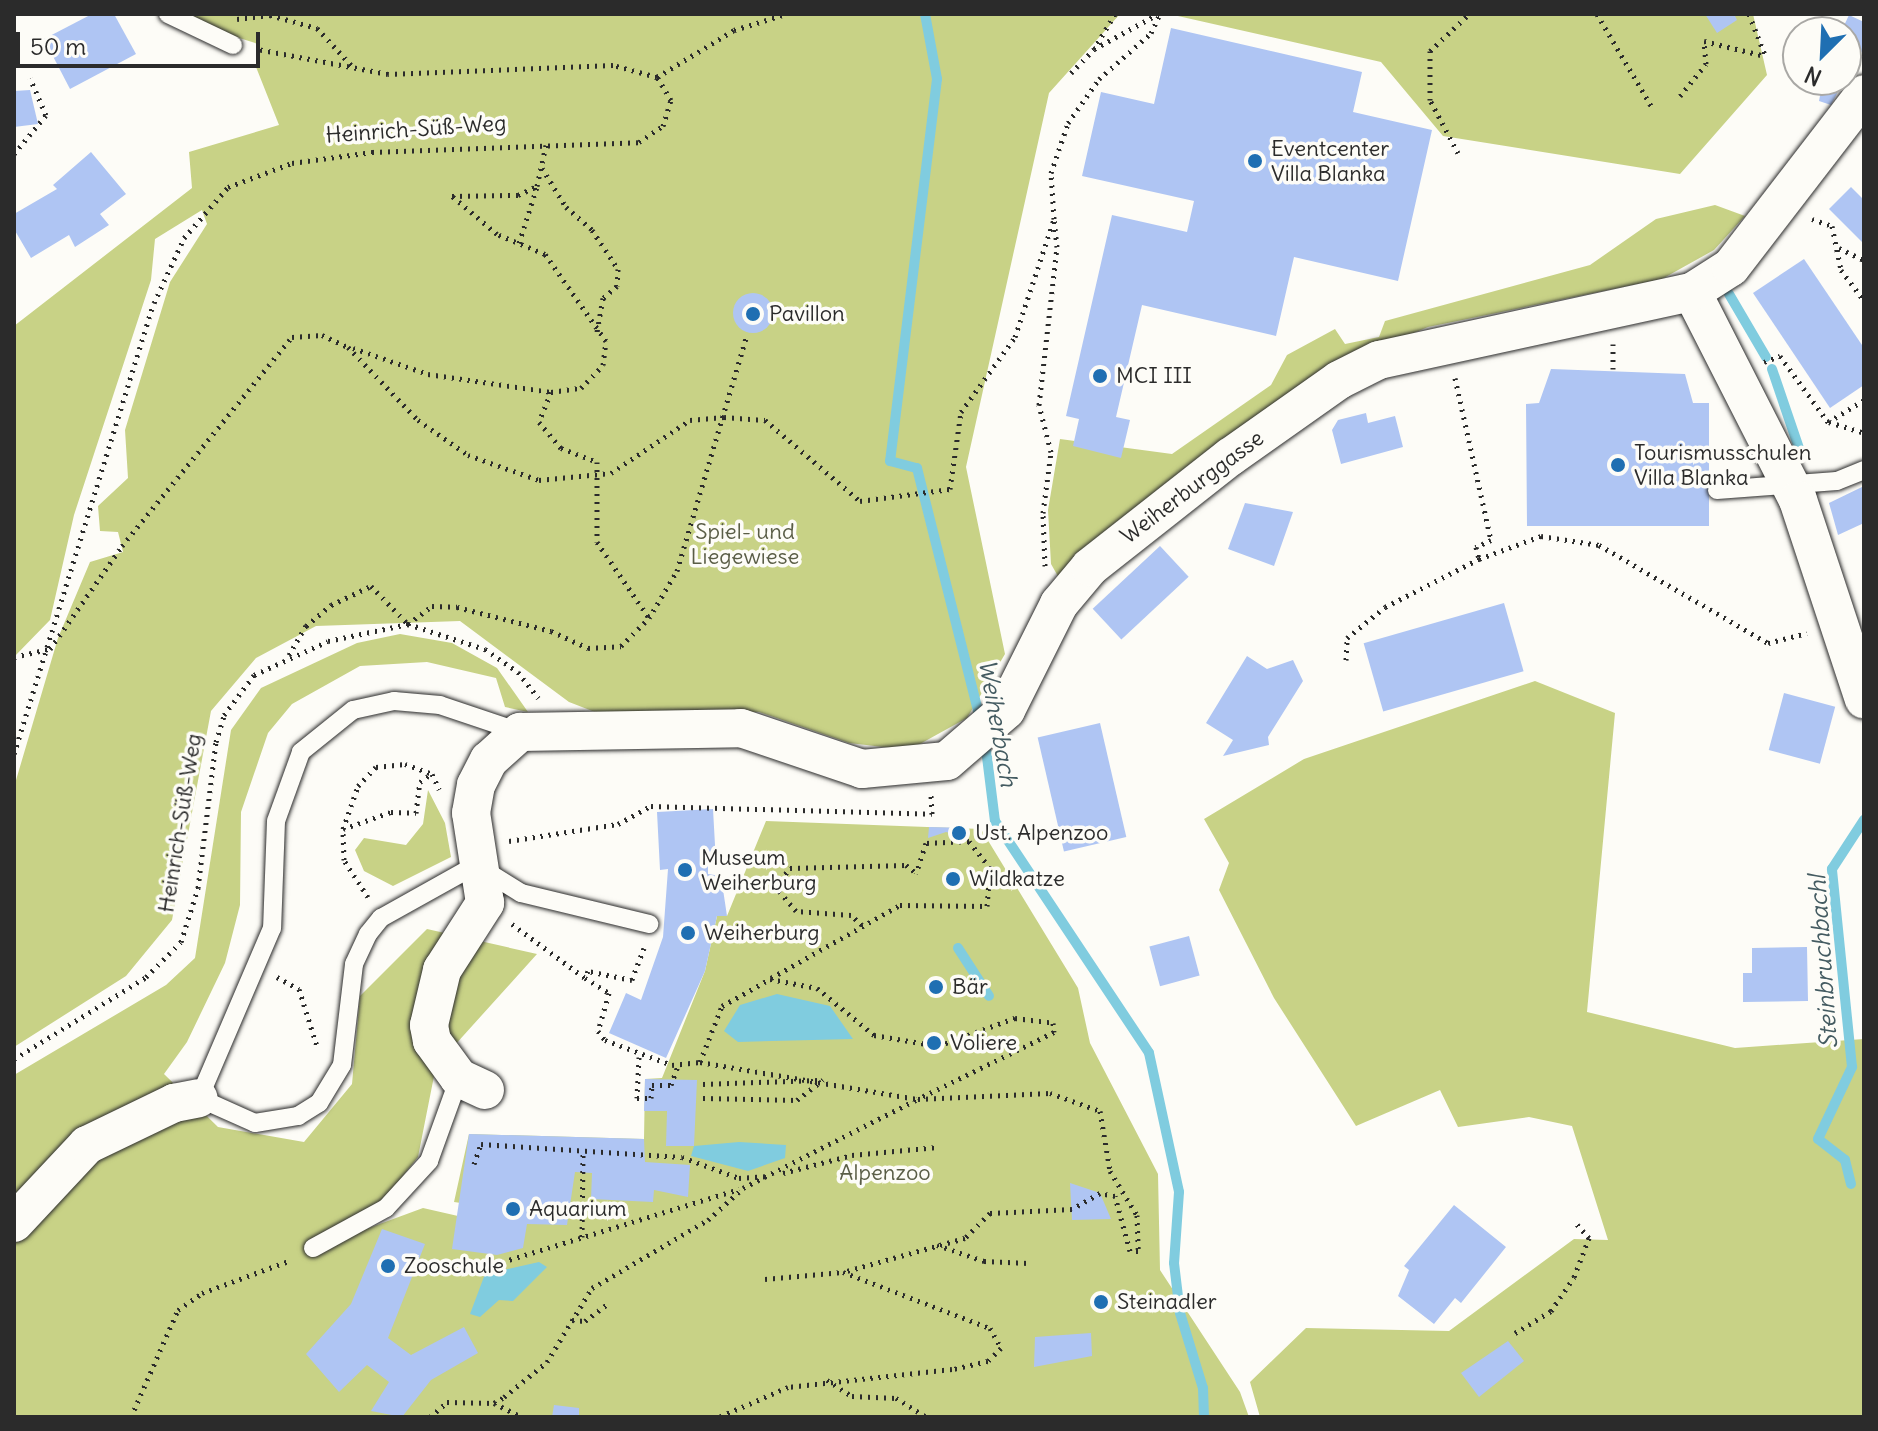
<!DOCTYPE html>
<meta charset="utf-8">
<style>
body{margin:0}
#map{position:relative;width:1878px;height:1431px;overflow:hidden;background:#fdfcf7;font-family:Delius,sans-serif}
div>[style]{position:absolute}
.green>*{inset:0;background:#c8d286}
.water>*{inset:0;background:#80ccdf}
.stream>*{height:10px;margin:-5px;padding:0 5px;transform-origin:5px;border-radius:5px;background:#80ccdf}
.building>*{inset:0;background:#afc5f3;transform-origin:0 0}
.round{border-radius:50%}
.path>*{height:5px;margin-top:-2.5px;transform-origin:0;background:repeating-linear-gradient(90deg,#2b2b2b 0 2px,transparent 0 8px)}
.roads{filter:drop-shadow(0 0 2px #2b2b2b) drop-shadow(0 0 2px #2b2b2b)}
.lane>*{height:18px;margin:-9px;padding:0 9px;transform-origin:9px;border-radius:9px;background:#fdfcf7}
.street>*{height:38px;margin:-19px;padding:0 19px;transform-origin:19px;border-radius:19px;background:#fdfcf7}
.dots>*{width:22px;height:22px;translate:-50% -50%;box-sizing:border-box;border:4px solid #fdfcf7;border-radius:50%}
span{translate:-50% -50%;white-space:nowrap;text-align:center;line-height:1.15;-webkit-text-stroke:7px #fdfcf7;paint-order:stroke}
.street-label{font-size:22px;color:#2b2b2b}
.poi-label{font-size:22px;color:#2b2b2b}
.left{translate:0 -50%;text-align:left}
.park-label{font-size:22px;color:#5a5d46}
.water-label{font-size:24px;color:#445b61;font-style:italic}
.frame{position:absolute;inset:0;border:16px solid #2b2b2b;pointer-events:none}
.north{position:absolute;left:1782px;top:16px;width:80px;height:80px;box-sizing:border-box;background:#fdfcf7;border:2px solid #a9a8a5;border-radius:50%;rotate:204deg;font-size:22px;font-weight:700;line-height:32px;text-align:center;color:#2b2b2b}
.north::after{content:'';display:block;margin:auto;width:28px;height:36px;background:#1f6fb2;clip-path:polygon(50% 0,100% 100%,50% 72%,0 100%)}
.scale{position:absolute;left:16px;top:32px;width:244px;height:36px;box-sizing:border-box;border:4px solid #2b2b2b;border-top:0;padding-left:10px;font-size:24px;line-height:28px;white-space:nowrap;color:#2b2b2b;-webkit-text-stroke:6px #fdfcf7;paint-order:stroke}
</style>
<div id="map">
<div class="green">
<i style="clip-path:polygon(163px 14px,1120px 14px,1049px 93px,966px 467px,1005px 654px,967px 718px,909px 750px,849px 743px,759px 712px,600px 714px,569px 702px,460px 621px,316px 626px,256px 658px,211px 711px,172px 920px,126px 976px,14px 1047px,14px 787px,58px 638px,90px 562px,123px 552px,118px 532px,100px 531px,98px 506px,128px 478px,125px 430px,170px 282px,207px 224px,202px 210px,155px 239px,151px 280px,74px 515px,50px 620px,14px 657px,14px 326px,192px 188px,189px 152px,279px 125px,256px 67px,258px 44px)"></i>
<i style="clip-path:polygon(1169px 14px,1753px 14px,1767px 75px,1680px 174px,1443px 136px,1381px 62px)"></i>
<i style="clip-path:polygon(1715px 205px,1745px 216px,1714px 250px,1662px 279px,1428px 327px,1327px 369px,1059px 578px,1051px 564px,1048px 510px,1060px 439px,1172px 454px,1271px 385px,1287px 355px,1335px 329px,1345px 344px,1379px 337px,1385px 321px,1590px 265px,1656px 219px)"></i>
<i style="clip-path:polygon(400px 634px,452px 643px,497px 668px,528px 712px,505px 707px,496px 678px,427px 662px,360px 666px,292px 704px,268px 733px,241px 812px,240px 905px,225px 963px,187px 1042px,164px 1074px,218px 1127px,304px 1142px,352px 1084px,360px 996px,427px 929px,537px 954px,436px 1066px,418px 1157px,358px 1232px,423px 1208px,458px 1216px,461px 1203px,454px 1202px,469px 1134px,644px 1139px,645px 1079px,662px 1078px,705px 971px,717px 916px,727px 916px,766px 821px,981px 829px,1078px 988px,1090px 1043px,1158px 1174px,1160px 1270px,1240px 1392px,1249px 1417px,14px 1417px,14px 1075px,166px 985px,195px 958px,231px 730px,261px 688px,357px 643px)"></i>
<i style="clip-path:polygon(1535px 681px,1615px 713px,1587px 1012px,1735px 1048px,1864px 1039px,1864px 1417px,1260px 1417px,1250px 1382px,1306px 1328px,1449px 1331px,1574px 1239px,1608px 1240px,1572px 1126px,1529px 1117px,1458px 1127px,1440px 1090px,1356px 1126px,1274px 998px,1219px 890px,1229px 863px,1204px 819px,1304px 759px)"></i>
<i style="clip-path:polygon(428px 790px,445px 823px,451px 857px,393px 886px,364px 871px,355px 850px,364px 838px,406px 845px,423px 824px)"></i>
</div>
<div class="water">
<i style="clip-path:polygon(777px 994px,830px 1006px,853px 1039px,738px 1042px,724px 1031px,740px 1005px)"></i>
<i style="clip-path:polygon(739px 1142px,786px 1145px,785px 1158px,748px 1171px,691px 1156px,694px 1146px)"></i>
<i style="clip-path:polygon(539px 1262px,547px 1267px,513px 1301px,499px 1300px,480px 1317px,470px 1314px,485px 1274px)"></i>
</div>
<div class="stream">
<i style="left:925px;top:14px;width:66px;rotate:79.5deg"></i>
<i style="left:937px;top:79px;width:385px;rotate:97deg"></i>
<i style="left:890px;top:461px;width:28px;rotate:15deg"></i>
<i style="left:917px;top:468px;width:262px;rotate:75.9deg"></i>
<i style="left:1729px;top:294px;width:73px;rotate:59.6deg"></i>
<i style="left:1772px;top:369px;width:90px;rotate:71.2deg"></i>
<i style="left:985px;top:741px;width:81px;rotate:82.9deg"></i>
<i style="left:995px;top:821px;width:278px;rotate:56.4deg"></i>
<i style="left:1149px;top:1053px;width:142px;rotate:77.8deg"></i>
<i style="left:1179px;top:1192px;width:71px;rotate:94deg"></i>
<i style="left:1174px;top:1263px;width:50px;rotate:83.2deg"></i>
<i style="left:1180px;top:1313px;width:78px;rotate:73deg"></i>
<i style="left:1203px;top:1388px;width:29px;rotate:88deg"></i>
<i style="left:958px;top:948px;width:57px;rotate:57.1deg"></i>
<i style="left:1851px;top:1184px;width:25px;rotate:-104deg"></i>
<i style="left:1845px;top:1160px;width:34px;rotate:-142deg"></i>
<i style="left:1818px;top:1139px;width:80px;rotate:-64.7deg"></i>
<i style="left:1852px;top:1067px;width:199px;rotate:-95.8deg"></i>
<i style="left:1832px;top:869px;width:59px;rotate:-56.9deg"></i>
</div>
<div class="building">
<i style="clip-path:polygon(92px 14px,114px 14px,136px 54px,70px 89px,44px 39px)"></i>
<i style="clip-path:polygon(1705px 14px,1734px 14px,1737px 20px,1717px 33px)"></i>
<i style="clip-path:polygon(1849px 15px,1864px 22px,1864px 48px,1846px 77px,1846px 32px,1841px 32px)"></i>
<i style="clip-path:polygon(1171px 28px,1362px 72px,1353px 112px,1432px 130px,1398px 281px,1294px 257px,1276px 336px,1142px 305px,1116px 417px,1130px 420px,1121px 458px,1073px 446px,1079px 419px,1066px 416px,1112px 215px,1187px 232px,1194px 201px,1082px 176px,1101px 92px,1154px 104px)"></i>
<i style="clip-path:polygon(1823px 80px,1844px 80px,1831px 105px,1819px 101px)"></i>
<i style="clip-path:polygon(30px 90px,38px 124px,14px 127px,14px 91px)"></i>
<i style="clip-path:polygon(91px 152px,126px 194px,100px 214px,109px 225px,75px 247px,69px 235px,31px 258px,14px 229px,14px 214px,57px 189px,53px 185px)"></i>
<i style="clip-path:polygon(1851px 187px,1864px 200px,1864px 244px,1829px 209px)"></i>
<i style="clip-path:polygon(1804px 259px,1864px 348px,1864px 385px,1830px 408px,1753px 293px)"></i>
<i class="round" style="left:733px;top:293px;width:40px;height:40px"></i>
<i style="clip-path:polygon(1551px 369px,1685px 374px,1693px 403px,1709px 403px,1709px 526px,1527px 526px,1526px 404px,1539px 403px)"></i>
<i style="clip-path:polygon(1366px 413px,1368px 423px,1395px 416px,1403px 447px,1341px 464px,1332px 430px,1338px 420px)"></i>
<i style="clip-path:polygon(1864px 486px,1864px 523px,1838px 535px,1829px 503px)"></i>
<i style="clip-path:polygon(1245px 503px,1293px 512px,1274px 566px,1228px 549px)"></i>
<i style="left:1160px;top:546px;width:42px;height:92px;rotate:47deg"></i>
<i style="left:1504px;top:603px;width:71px;height:146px;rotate:74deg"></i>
<i style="clip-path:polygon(1247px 656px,1267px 669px,1293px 660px,1303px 681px,1268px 737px,1269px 745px,1223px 756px,1233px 740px,1206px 723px)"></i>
<i style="left:1784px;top:693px;width:53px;height:59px;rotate:15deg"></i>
<i style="left:1100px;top:723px;width:117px;height:64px;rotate:77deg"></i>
<i style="clip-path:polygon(713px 809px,716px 863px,708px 864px,708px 874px,721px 876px,727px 916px,717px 916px,705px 971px,666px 1058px,609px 1033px,626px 993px,641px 1000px,663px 937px,668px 869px,660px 870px,657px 812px)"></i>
<i style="clip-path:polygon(929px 827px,969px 828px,969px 838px,946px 832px,928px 838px)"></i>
<i style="left:1189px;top:936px;width:41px;height:41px;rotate:75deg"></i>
<i style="clip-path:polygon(1807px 947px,1808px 1001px,1743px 1002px,1743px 973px,1752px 973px,1752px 948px)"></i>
<i style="clip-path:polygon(645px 1079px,697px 1080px,694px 1146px,666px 1146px,667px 1111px,644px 1111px)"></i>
<i style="clip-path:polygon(469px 1134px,644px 1139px,645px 1162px,690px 1165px,688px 1197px,654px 1190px,653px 1202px,591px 1199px,592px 1173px,575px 1172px,567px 1225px,527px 1224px,523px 1248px,497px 1255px,452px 1249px)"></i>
<i style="clip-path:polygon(1070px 1183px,1100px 1193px,1111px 1219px,1072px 1220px)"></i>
<i style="clip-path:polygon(1454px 1205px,1506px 1247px,1461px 1303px,1455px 1298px,1434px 1324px,1398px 1296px,1409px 1270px,1404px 1266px)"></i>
<i style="clip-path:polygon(382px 1229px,425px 1244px,388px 1338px,411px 1355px,464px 1327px,478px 1353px,431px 1380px,402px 1417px,371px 1411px,389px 1382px,367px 1365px,339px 1392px,306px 1354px,351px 1304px)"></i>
<i style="clip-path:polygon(1091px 1333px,1092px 1356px,1034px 1367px,1035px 1337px)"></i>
<i style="clip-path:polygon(1508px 1341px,1524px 1361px,1479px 1397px,1461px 1373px)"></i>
<i style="clip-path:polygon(554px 1405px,579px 1408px,579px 1417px,552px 1417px)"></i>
</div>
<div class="path">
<i style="left:1115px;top:14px;width:41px;rotate:121deg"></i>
<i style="left:1094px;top:49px;width:73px;rotate:-28.7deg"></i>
<i style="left:1597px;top:14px;width:110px;rotate:59.5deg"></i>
<i style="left:1749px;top:14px;width:44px;rotate:68.7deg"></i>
<i style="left:237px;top:19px;width:33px;rotate:-7deg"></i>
<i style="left:270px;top:15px;width:49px;rotate:15.5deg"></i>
<i style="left:317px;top:28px;width:52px;rotate:47.4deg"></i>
<i style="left:1071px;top:73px;width:33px;rotate:-46deg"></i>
<i style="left:657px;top:77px;width:90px;rotate:-31.4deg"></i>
<i style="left:734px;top:30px;width:54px;rotate:-17.1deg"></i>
<i style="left:1680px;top:96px;width:41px;rotate:-50.9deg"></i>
<i style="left:1706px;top:64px;width:23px;rotate:-95deg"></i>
<i style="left:1704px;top:41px;width:63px;rotate:13.8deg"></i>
<i style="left:1458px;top:153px;width:60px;rotate:-117.8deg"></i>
<i style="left:1430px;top:100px;width:49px;rotate:-90deg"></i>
<i style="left:1430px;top:51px;width:54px;rotate:-43.5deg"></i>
<i style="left:14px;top:154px;width:50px;rotate:-50.6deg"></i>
<i style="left:46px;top:115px;width:40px;rotate:-113.4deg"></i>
<i style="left:542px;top:168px;width:46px;rotate:58.4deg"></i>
<i style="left:566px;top:207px;width:35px;rotate:41deg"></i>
<i style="left:592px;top:230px;width:47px;rotate:56.3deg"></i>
<i style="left:618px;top:269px;width:17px;rotate:93deg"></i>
<i style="left:617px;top:286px;width:18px;rotate:139deg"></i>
<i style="left:603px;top:298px;width:35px;rotate:100deg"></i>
<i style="left:1812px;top:219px;width:21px;rotate:19deg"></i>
<i style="left:1832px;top:226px;width:45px;rotate:78.4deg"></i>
<i style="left:1841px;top:270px;width:38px;rotate:53deg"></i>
<i style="left:519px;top:243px;width:59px;rotate:-72.2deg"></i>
<i style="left:1839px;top:248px;width:28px;rotate:26deg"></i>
<i style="left:1613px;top:344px;width:25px;rotate:90deg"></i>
<i style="left:353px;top:348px;width:79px;rotate:19.1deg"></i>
<i style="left:428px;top:374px;width:124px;rotate:8.3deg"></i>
<i style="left:551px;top:392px;width:30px;rotate:-8deg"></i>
<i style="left:581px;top:388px;width:32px;rotate:-46deg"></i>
<i style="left:603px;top:365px;width:24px;rotate:-83deg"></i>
<i style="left:606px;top:341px;width:106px;rotate:-125deg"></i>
<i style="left:545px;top:254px;width:52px;rotate:-157.4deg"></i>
<i style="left:497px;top:234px;width:59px;rotate:-139.8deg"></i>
<i style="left:452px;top:196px;width:66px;rotate:-0.9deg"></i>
<i style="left:518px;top:195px;width:21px;rotate:-25deg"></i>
<i style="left:537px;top:186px;width:42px;rotate:-77.6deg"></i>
<i style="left:1764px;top:362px;width:17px;rotate:-21deg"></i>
<i style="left:1780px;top:356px;width:82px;rotate:54deg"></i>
<i style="left:1828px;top:422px;width:42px;rotate:-31.4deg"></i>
<i style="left:1455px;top:378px;width:166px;rotate:77.5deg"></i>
<i style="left:1491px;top:540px;width:17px;rotate:155deg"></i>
<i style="left:1476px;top:547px;width:12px;rotate:76deg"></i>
<i style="left:551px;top:392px;width:32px;rotate:112deg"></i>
<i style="left:539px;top:422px;width:34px;rotate:50deg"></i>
<i style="left:561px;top:448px;width:39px;rotate:21deg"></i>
<i style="left:597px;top:462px;width:80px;rotate:90deg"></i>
<i style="left:597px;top:542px;width:92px;rotate:55.6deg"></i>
<i style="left:1829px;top:422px;width:37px;rotate:17deg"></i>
<i style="left:1045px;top:566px;width:53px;rotate:-92.2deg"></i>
<i style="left:1043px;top:513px;width:62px;rotate:-82.5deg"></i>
<i style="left:1051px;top:452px;width:49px;rotate:-104.3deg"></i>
<i style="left:1039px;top:405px;width:159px;rotate:-83.5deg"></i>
<i style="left:1057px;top:247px;width:27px;rotate:-96deg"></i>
<i style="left:289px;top:655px;width:34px;rotate:-60deg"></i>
<i style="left:306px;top:626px;width:33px;rotate:-40deg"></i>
<i style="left:331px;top:605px;width:44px;rotate:-25.4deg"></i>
<i style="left:371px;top:586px;width:53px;rotate:45.8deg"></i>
<i style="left:408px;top:624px;width:30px;rotate:-37deg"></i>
<i style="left:432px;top:606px;width:25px;rotate:2deg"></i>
<i style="left:457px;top:607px;width:97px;rotate:14.3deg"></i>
<i style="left:551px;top:631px;width:41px;rotate:24.7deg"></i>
<i style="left:588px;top:648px;width:33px;rotate:-3deg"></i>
<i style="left:621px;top:646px;width:40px;rotate:-45deg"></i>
<i style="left:649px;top:618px;width:55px;rotate:-59.2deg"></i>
<i style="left:677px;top:571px;width:247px;rotate:-73.5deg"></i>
<i style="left:14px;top:657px;width:37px;rotate:-13deg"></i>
<i style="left:50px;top:649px;width:126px;rotate:-55deg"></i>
<i style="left:122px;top:546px;width:269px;rotate:-50.9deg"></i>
<i style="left:292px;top:337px;width:30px;rotate:-4deg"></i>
<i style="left:322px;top:335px;width:29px;rotate:25deg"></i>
<i style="left:348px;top:347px;width:101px;rotate:46.2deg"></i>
<i style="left:418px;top:420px;width:61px;rotate:35deg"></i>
<i style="left:468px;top:455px;width:75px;rotate:19.4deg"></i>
<i style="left:539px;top:480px;width:72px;rotate:-5.6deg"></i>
<i style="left:611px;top:473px;width:95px;rotate:-33.9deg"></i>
<i style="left:690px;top:420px;width:34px;rotate:-5deg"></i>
<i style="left:724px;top:417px;width:41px;rotate:4.2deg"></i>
<i style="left:765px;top:420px;width:125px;rotate:40.5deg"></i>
<i style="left:860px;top:501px;width:91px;rotate:-7.6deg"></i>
<i style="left:950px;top:489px;width:78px;rotate:-81.9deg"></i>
<i style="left:961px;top:412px;width:92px;rotate:-54.2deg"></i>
<i style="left:1015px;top:337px;width:124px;rotate:-71.7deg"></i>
<i style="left:1054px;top:219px;width:46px;rotate:-93.7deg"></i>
<i style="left:1051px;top:173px;width:53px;rotate:-71.2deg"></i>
<i style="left:1068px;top:123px;width:54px;rotate:-54.8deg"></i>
<i style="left:1099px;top:79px;width:69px;rotate:-41.5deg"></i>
<i style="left:1151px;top:33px;width:21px;rotate:-65deg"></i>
<i style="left:1346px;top:660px;width:22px;rotate:-87deg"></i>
<i style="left:1347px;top:638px;width:49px;rotate:-39.2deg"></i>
<i style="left:1385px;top:607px;width:106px;rotate:-27.1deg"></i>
<i style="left:1479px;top:559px;width:66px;rotate:-20.4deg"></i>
<i style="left:1541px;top:536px;width:59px;rotate:8.8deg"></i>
<i style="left:1599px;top:545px;width:195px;rotate:30.1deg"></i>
<i style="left:1768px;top:643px;width:40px;rotate:-14.4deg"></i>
<i style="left:14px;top:754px;width:472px;rotate:-72.8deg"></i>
<i style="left:154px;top:303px;width:72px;rotate:-65.2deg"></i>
<i style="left:184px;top:238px;width:67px;rotate:-49.2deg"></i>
<i style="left:228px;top:187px;width:68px;rotate:-20.6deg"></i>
<i style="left:292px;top:163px;width:81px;rotate:-7.8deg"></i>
<i style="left:372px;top:152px;width:267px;rotate:-2.1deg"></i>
<i style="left:639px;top:142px;width:29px;rotate:-34deg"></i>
<i style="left:663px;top:126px;width:27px;rotate:-73deg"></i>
<i style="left:671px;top:100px;width:27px;rotate:-121deg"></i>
<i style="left:657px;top:77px;width:46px;rotate:-164.7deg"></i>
<i style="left:613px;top:65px;width:225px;rotate:177.7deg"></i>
<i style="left:388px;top:74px;width:133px;rotate:-169.2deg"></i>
<i style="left:343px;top:829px;width:51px;rotate:-19.5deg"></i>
<i style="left:391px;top:812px;width:25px;rotate:2deg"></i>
<i style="left:416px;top:813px;width:31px;rotate:-83deg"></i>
<i style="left:420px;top:782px;width:14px;rotate:-36deg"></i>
<i style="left:509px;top:841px;width:110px;rotate:-8.9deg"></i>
<i style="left:618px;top:824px;width:38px;rotate:-29deg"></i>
<i style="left:651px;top:806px;width:281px;rotate:1.6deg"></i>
<i style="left:932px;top:814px;width:19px;rotate:-93deg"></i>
<i style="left:368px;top:897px;width:44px;rotate:-123deg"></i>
<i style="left:344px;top:860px;width:31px;rotate:-92deg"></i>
<i style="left:343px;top:829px;width:46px;rotate:-70.8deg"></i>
<i style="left:358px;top:786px;width:26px;rotate:-47deg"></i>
<i style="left:376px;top:767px;width:29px;rotate:-6deg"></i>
<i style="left:405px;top:764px;width:29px;rotate:20deg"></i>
<i style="left:432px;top:774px;width:17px;rotate:65deg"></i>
<i style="left:512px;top:924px;width:91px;rotate:36.5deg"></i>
<i style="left:862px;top:925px;width:15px;rotate:-138deg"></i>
<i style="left:851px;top:915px;width:55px;rotate:-175.8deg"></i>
<i style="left:796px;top:911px;width:31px;rotate:-130deg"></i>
<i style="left:776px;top:887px;width:24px;rotate:-54deg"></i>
<i style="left:790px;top:868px;width:116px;rotate:-1.5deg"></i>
<i style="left:906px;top:865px;width:13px;rotate:39deg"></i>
<i style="left:644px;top:948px;width:34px;rotate:111deg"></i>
<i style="left:632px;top:980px;width:45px;rotate:-168.4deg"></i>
<i style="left:588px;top:971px;width:8px;rotate:113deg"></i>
<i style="left:585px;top:978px;width:28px;rotate:32deg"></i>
<i style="left:609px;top:993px;width:40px;rotate:106deg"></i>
<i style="left:598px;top:1031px;width:11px;rotate:52deg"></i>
<i style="left:605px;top:1040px;width:72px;rotate:20.5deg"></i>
<i style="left:672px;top:1065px;width:28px;rotate:-6deg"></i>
<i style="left:700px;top:1062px;width:60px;rotate:-68.6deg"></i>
<i style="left:722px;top:1006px;width:55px;rotate:-29.4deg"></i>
<i style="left:770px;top:979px;width:48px;rotate:10.8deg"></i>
<i style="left:817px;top:988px;width:74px;rotate:39.5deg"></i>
<i style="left:874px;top:1035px;width:65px;rotate:9.8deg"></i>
<i style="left:938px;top:1046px;width:82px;rotate:-20deg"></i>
<i style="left:1015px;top:1018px;width:38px;rotate:7deg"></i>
<i style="left:1053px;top:1023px;width:9px;rotate:84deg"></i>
<i style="left:1054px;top:1032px;width:152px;rotate:153.8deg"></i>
<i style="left:918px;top:1099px;width:132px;rotate:-2.6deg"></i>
<i style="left:1050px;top:1093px;width:53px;rotate:19.8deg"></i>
<i style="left:1100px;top:1111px;width:61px;rotate:80.5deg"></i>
<i style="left:1110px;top:1171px;width:52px;rotate:58.5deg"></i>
<i style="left:1137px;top:1215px;width:36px;rotate:88deg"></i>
<i style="left:1138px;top:1251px;width:8px;rotate:180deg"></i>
<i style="left:1130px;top:1251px;width:57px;rotate:-105.3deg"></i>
<i style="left:1115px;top:1196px;width:15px;rotate:-169deg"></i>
<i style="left:1100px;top:1193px;width:32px;rotate:150deg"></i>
<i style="left:1072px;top:1209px;width:82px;rotate:177.2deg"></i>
<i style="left:990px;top:1213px;width:35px;rotate:135deg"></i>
<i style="left:965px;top:1238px;width:127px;rotate:164.4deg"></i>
<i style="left:843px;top:1272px;width:157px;rotate:20.9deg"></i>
<i style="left:990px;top:1328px;width:23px;rotate:61deg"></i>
<i style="left:1001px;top:1348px;width:18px;rotate:135deg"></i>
<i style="left:988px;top:1361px;width:37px;rotate:167deg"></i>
<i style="left:952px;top:1369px;width:165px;rotate:173.7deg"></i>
<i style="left:788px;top:1387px;width:75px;rotate:156.5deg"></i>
<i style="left:277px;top:977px;width:25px;rotate:29deg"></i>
<i style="left:299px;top:989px;width:60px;rotate:72.5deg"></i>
<i style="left:771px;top:978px;width:148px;rotate:-29.5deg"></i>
<i style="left:900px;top:905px;width:87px;rotate:0.7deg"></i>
<i style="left:987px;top:906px;width:38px;rotate:-85deg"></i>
<i style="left:990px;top:868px;width:34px;rotate:-128deg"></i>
<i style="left:969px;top:841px;width:43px;rotate:177.3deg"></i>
<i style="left:926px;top:843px;width:32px;rotate:108deg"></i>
<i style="left:639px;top:1057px;width:41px;rotate:92.8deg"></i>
<i style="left:637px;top:1098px;width:14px"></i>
<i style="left:651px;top:1098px;width:13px;rotate:-86deg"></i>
<i style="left:652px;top:1085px;width:19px"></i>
<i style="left:671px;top:1085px;width:20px;rotate:-70deg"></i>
<i style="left:14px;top:1059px;width:155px;rotate:-31.8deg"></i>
<i style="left:146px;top:977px;width:49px;rotate:-45deg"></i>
<i style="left:181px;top:942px;width:57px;rotate:-72.5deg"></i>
<i style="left:198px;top:888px;width:147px;rotate:-83deg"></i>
<i style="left:216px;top:742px;width:28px;rotate:-73deg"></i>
<i style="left:224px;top:715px;width:50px;rotate:-53.1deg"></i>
<i style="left:254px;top:675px;width:81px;rotate:-24.7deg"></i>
<i style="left:328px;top:641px;width:82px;rotate:-12deg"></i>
<i style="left:408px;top:624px;width:81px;rotate:18deg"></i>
<i style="left:485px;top:649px;width:40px;rotate:34.9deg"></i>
<i style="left:518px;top:672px;width:33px;rotate:52deg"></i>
<i style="left:700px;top:1062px;width:220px;rotate:9.7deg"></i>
<i style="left:703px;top:1084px;width:116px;rotate:-2deg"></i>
<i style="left:703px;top:1098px;width:94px;rotate:1.2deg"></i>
<i style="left:797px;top:1100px;width:33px;rotate:-38deg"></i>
<i style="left:474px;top:1164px;width:21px;rotate:-71deg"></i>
<i style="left:481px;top:1144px;width:201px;rotate:3.7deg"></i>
<i style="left:682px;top:1157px;width:61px;rotate:20.2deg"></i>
<i style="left:739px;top:1178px;width:26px;rotate:-4deg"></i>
<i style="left:783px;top:1173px;width:71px;rotate:-14.6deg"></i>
<i style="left:852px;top:1155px;width:86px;rotate:-5.3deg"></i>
<i style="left:582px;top:1237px;width:86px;rotate:-89.3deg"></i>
<i style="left:937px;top:1245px;width:50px;rotate:18.8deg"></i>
<i style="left:984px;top:1261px;width:45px;rotate:2.5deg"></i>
<i style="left:469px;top:1265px;width:33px;rotate:-5deg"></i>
<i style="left:502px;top:1262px;width:248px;rotate:-17.1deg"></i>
<i style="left:765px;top:1279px;width:78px;rotate:-5.1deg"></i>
<i style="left:572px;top:1320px;width:13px;rotate:4deg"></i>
<i style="left:585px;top:1321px;width:31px;rotate:-37deg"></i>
<i style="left:1515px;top:1333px;width:42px;rotate:-31.4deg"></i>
<i style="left:1551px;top:1311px;width:41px;rotate:-55.9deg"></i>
<i style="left:1574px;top:1277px;width:42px;rotate:-69deg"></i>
<i style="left:1589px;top:1238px;width:23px;rotate:-131deg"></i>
<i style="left:827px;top:1380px;width:30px;rotate:33deg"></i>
<i style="left:852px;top:1396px;width:44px;rotate:2.6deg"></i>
<i style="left:896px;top:1398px;width:36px;rotate:32deg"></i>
<i style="left:494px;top:1403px;width:31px;rotate:27deg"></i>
<i style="left:131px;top:1417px;width:117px;rotate:-66.3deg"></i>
<i style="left:178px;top:1310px;width:29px;rotate:-35deg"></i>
<i style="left:202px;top:1293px;width:95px;rotate:-20.3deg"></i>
<i style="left:430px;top:1417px;width:23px;rotate:-41deg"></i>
<i style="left:447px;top:1402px;width:47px;rotate:1.2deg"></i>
<i style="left:494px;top:1403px;width:12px;rotate:-31deg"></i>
<i style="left:504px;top:1397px;width:55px;rotate:-39.1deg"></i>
<i style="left:547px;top:1362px;width:87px;rotate:-58.7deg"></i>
<i style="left:592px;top:1288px;width:134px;rotate:-30.4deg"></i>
<i style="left:708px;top:1220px;width:47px;rotate:-42.4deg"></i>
<i style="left:743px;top:1188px;width:196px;rotate:-27deg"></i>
</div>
<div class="roads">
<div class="lane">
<i style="left:168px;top:14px;width:72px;rotate:25.5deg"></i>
<i style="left:1717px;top:490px;width:120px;rotate:-4.3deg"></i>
<i style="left:1837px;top:481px;width:29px;rotate:-22deg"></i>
<i style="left:520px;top:732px;width:84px;rotate:-161.4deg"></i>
<i style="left:440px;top:705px;width:46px;rotate:-175deg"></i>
<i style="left:394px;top:701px;width:42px;rotate:167.6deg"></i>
<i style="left:353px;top:710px;width:67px;rotate:141.1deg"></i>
<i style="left:301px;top:752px;width:73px;rotate:109.9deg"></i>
<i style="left:276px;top:821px;width:107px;rotate:92.1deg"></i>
<i style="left:272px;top:928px;width:185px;rotate:113.2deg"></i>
<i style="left:199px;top:1098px;width:61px;rotate:24.1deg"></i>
<i style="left:255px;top:1123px;width:44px;rotate:-9.2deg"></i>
<i style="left:298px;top:1116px;width:25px;rotate:-32deg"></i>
<i style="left:319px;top:1103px;width:44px;rotate:-58.8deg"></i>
<i style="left:342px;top:1065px;width:102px;rotate:-83.2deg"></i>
<i style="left:354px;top:964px;width:33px;rotate:-65deg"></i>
<i style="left:368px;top:934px;width:21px;rotate:-51deg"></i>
<i style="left:381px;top:918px;width:109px;rotate:-29.2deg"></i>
<i style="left:476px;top:865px;width:53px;rotate:31.9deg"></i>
<i style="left:521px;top:893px;width:132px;rotate:13.6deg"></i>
<i style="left:313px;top:1248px;width:83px;rotate:-28.7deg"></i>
<i style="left:386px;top:1208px;width:64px;rotate:-47.5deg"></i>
<i style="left:429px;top:1161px;width:88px;rotate:-70.1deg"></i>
</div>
<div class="street">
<i style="left:1692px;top:292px;width:233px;rotate:63deg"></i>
<i style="left:1798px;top:500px;width:210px;rotate:71.7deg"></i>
<i style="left:485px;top:1090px;width:29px;rotate:-155deg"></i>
<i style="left:459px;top:1078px;width:46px;rotate:-126.1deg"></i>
<i style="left:432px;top:1041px;width:16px;rotate:-101deg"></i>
<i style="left:429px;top:1025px;width:57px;rotate:-76.7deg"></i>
<i style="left:442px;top:970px;width:80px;rotate:-57.3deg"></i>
<i style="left:485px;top:903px;width:91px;rotate:-98.8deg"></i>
<i style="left:471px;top:813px;width:28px;rotate:-80deg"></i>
<i style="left:476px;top:785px;width:28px;rotate:-63deg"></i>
<i style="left:489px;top:760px;width:42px;rotate:-42.1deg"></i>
<i style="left:520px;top:732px;width:221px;rotate:-1deg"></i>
<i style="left:741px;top:728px;width:128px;rotate:18.7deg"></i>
<i style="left:862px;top:769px;width:85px;rotate:-5.4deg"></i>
<i style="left:947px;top:761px;width:78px;rotate:-40.8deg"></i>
<i style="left:1006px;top:710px;width:119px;rotate:-63.4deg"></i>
<i style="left:1059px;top:604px;width:48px;rotate:-50deg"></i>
<i style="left:1090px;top:567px;width:178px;rotate:-38.2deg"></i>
<i style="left:1230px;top:457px;width:133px;rotate:-35.2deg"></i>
<i style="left:1339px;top:380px;width:45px;rotate:-26.6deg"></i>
<i style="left:1379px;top:360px;width:320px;rotate:-12.3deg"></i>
<i style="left:1692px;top:292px;width:46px;rotate:-32.7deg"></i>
<i style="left:1731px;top:267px;width:218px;rotate:-52.4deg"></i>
<i style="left:14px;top:1223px;width:107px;rotate:-46.9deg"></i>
<i style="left:87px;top:1145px;width:97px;rotate:-25.8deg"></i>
<i style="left:174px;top:1103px;width:25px;rotate:-11deg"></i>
</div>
</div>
<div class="dots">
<i style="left:1255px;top:161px;background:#1f6fb2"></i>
<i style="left:753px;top:314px;background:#1f6fb2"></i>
<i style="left:1100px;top:376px;background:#1f6fb2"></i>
<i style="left:1618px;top:465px;background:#1f6fb2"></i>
<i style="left:959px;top:833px;background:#1f6fb2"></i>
<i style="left:685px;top:870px;background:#1f6fb2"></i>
<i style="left:953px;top:879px;background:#1f6fb2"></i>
<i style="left:688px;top:933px;background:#1f6fb2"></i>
<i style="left:936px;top:987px;background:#1f6fb2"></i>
<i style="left:934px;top:1043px;background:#1f6fb2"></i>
<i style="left:513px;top:1209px;background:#1f6fb2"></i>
<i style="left:388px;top:1266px;background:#1f6fb2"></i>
<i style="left:1101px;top:1302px;background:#1f6fb2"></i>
</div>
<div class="street-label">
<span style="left:416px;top:129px;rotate:-4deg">Heinrich-Süß-Weg</span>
<span style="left:1192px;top:487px;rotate:-37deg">Weiherburggasse</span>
<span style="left:180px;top:823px;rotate:-81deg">Heinrich-Süß-Weg</span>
</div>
<div class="poi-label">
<span class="left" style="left:1271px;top:161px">Eventcenter<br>Villa Blanka</span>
<span class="left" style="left:769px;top:314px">Pavillon</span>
<span class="left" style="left:1116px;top:376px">MCI III</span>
<span class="left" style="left:1634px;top:465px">Tourismusschulen<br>Villa Blanka</span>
<span class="left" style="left:975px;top:833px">Ust. Alpenzoo</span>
<span class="left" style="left:701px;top:870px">Museum<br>Weiherburg</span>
<span class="left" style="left:969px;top:879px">Wildkatze</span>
<span class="left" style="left:704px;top:933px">Weiherburg</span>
<span class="left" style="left:952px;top:987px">Bär</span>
<span class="left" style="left:950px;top:1043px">Voliere</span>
<span class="left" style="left:529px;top:1209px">Aquarium</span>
<span class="left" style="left:404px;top:1266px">Zooschule</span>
<span class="left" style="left:1117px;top:1302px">Steinadler</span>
</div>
<div class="park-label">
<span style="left:745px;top:544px">Spiel- und<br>Liegewiese</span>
<span style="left:885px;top:1173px">Alpenzoo</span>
</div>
<div class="water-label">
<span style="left:998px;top:723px;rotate:80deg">Weiherbach</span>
<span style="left:1823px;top:962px;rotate:-94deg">Steinbruchbachl</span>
</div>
<div class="frame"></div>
<div class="north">N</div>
<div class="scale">50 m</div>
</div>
